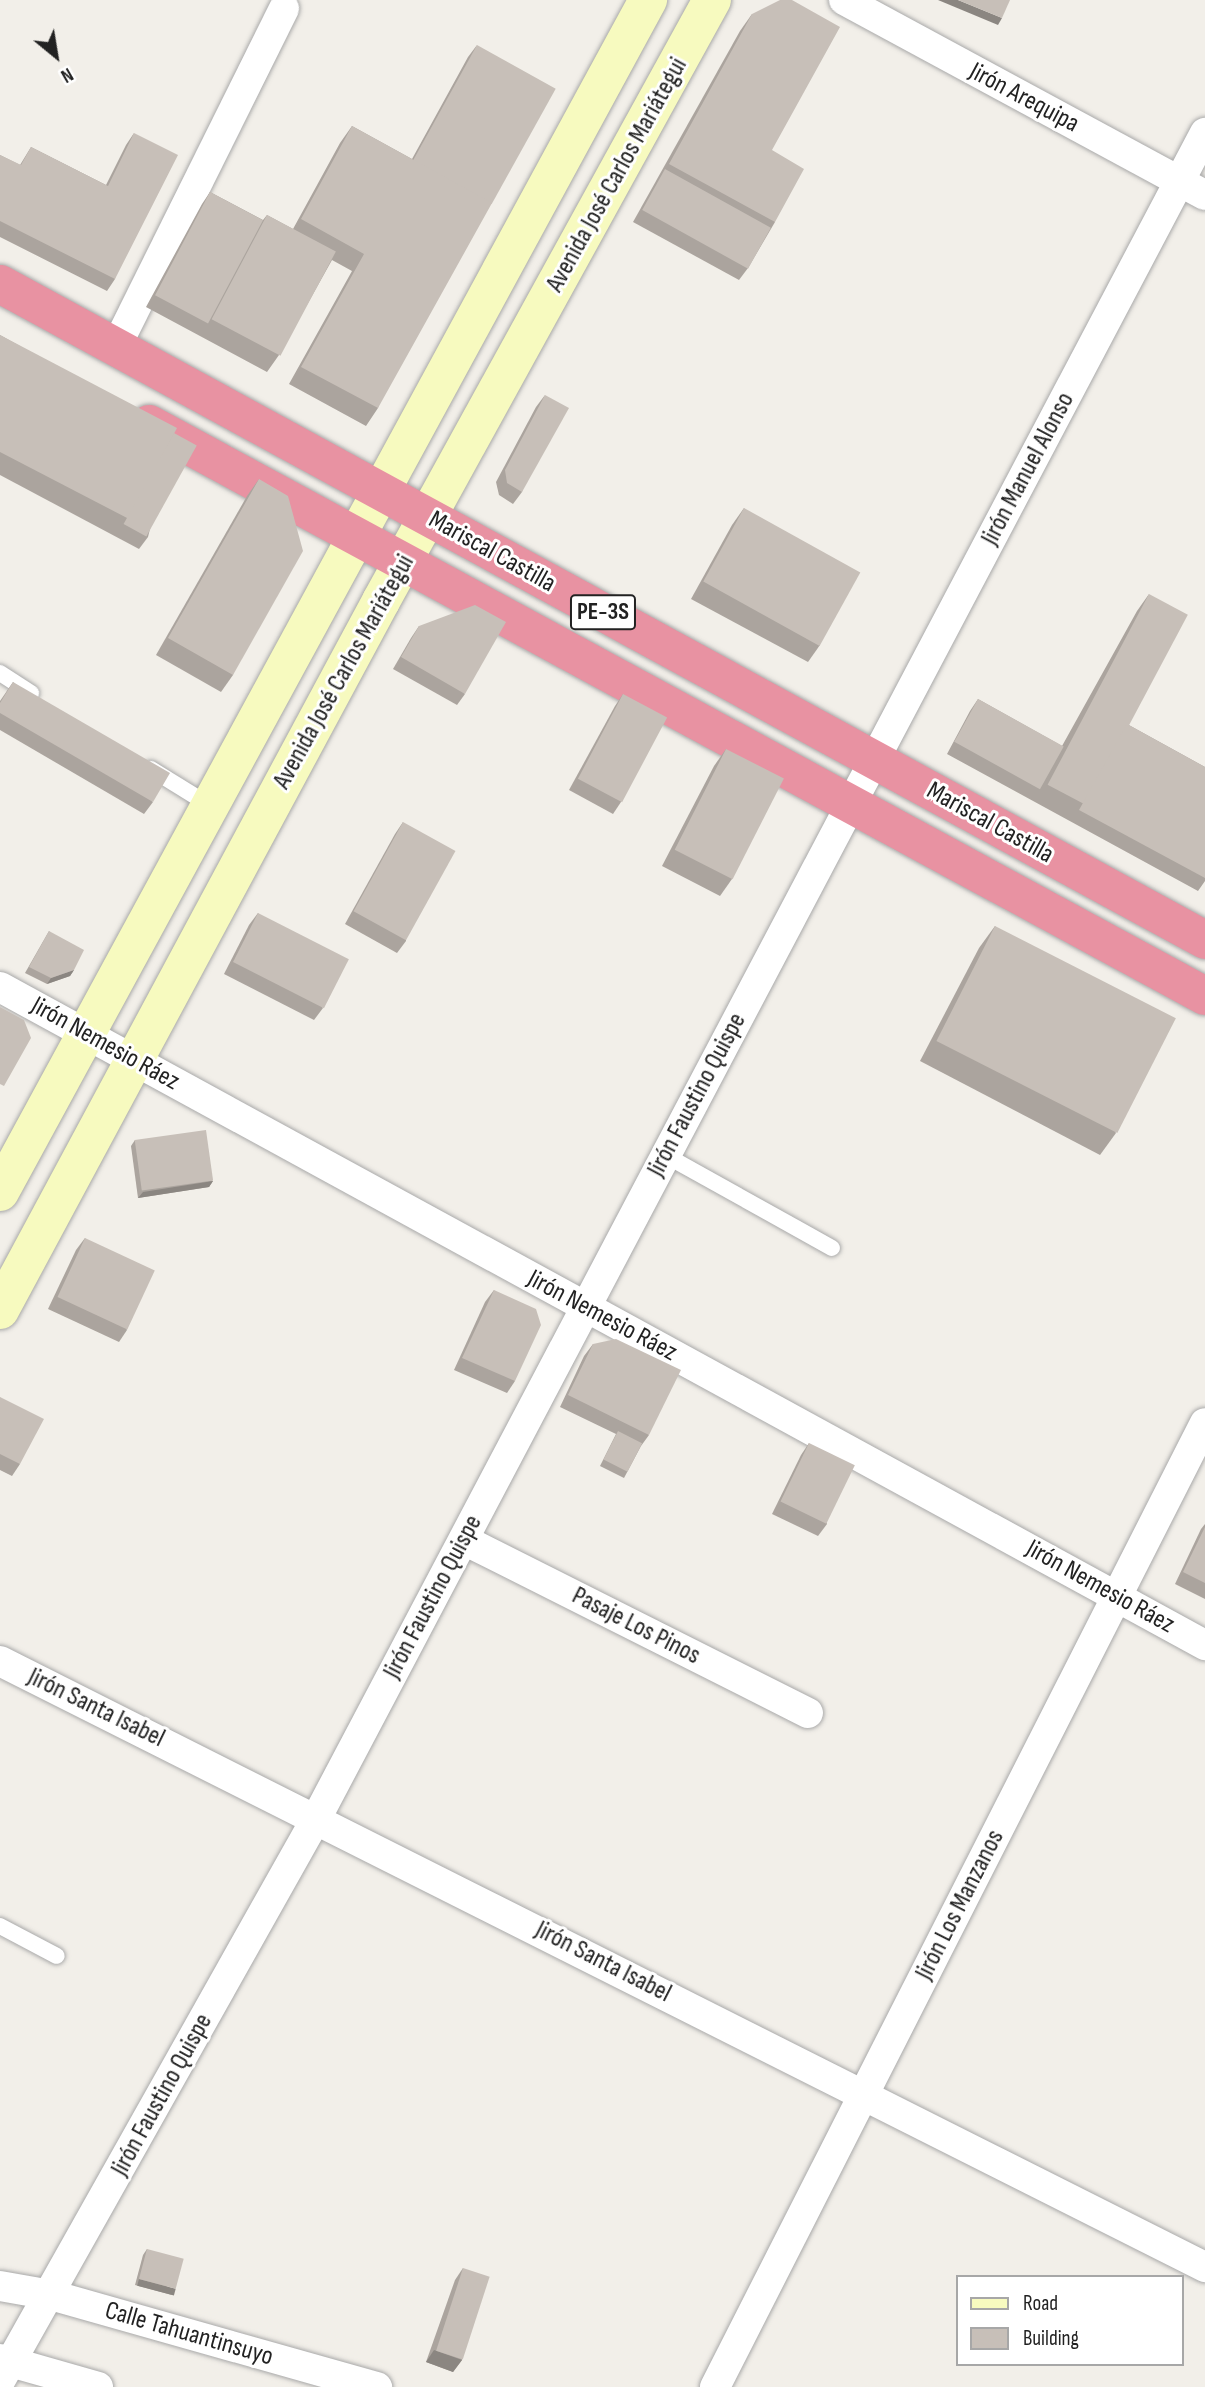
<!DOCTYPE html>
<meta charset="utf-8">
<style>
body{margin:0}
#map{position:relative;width:1205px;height:2387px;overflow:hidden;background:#f2efe9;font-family:"Sofia Sans Condensed",sans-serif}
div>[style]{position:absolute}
.roads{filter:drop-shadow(0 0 2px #a9a9a9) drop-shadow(0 0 2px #a9a9a9)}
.lane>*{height:16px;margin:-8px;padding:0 8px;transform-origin:8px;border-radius:8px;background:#fff}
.street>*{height:30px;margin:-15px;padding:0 15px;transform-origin:15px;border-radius:15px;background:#fff}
.secondary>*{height:38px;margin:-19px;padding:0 19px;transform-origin:19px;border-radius:19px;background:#f7fabf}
.highway>*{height:38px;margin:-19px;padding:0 19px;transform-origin:19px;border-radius:19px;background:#e892a2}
.wall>*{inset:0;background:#aba49e}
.shaded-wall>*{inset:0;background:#8b8681;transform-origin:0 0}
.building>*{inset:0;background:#c7bfb8;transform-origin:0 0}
span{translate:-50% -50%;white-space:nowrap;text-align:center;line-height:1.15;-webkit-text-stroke:6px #fff;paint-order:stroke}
.shield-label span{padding:2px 5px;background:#fff;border:2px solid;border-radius:5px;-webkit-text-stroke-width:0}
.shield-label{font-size:24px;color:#222;font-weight:700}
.street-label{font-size:26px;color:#222}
.legend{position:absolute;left:956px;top:2275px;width:228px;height:91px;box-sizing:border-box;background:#fff;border:2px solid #a7a7a7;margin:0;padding:9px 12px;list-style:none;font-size:21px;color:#222}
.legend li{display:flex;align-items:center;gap:14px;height:35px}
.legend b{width:35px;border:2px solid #a7a7a7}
.north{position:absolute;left:21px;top:21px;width:70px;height:70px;-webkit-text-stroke:5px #fff;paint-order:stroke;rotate:150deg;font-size:19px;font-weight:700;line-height:28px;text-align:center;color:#222}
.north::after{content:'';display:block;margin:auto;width:24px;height:32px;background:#222;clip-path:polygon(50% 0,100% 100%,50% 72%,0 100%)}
</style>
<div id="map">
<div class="roads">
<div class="lane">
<i style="left:0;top:673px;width:37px;rotate:33deg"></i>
<i style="left:151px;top:769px;width:70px;rotate:31.7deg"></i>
<i style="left:665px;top:1155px;width:191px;rotate:29.1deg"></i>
<i style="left:0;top:1926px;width:64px;rotate:27.8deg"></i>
</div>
<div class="street">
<i style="left:844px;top:0;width:410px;rotate:28.4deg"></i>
<i style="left:116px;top:347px;width:378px;rotate:-63.6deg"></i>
<i style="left:0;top:987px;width:1373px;rotate:28.64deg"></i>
<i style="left:464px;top:1540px;width:385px;rotate:26.7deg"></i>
<i style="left:0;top:1661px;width:1349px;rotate:26.7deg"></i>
<i style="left:0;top:2286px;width:52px;rotate:10deg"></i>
<i style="left:51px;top:2295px;width:339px;rotate:15.8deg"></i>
<i style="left:0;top:2359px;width:102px;rotate:15.9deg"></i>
<i style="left:0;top:2381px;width:647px;rotate:-60.66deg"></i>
<i style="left:317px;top:1817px;width:1904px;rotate:-62.2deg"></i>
<i style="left:715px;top:2387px;width:1081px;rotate:-63.06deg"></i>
</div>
<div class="secondary">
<i style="left:0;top:1192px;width:1357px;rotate:-61.47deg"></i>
<i style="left:0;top:1310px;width:805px;rotate:-61.75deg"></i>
<i style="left:381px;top:601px;width:686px;rotate:-61.16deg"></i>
</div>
<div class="highway">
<i style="left:0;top:284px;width:1372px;rotate:28.56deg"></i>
<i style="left:149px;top:424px;width:1201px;rotate:28.44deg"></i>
</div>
</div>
<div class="wall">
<i style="clip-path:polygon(752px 14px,772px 150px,775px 222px,748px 268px,739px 280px,633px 222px,740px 31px)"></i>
<i style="clip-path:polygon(477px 45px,378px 408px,366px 426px,289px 384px,352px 271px,332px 260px,279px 355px,267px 372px,146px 307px,202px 204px,210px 192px,263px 220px,267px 215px,293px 229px,340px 143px,352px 126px,412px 159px,468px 57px)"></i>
<i style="clip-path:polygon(134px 133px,115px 279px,107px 291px,0 237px,0 155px,20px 165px,31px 147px,106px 185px,126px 145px)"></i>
<i style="clip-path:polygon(0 335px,174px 433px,148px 537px,139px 549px,0 475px)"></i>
<i style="clip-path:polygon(545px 395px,522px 492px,513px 504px,499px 495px,496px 482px,536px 407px)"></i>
<i style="clip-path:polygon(259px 479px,233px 675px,221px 692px,156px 655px,247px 496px)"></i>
<i style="clip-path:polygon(744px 508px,820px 645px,808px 662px,691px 599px,732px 525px)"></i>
<i style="clip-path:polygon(1149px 594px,1127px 724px,1205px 767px,1205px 881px,1198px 891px,947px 754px,970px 711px,978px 699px,1062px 746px,1137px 611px)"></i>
<i style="clip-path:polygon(419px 626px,465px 694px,457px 705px,393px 669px,411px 638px)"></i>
<i style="clip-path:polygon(13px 682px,153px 802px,144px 814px,0 730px,0 701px)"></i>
<i style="clip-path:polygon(623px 694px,621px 802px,613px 814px,569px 790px,615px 706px)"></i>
<i style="clip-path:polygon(726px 749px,732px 879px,720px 896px,662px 866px,714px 766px)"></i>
<i style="clip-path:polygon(403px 822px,406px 941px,397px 953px,345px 924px,395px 834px)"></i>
<i style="clip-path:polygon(258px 913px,323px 1008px,314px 1020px,224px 974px,249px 925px)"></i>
<i style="clip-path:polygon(995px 926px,1116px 1133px,1100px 1155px,920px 1061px,979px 948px)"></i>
<i style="clip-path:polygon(49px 931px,74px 970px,70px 976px,47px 984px,25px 973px)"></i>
<i style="clip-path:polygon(135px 1140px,213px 1181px,209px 1187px,138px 1198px,131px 1146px)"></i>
<i style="clip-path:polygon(85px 1238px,127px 1330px,119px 1342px,48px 1309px,76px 1250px)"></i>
<i style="clip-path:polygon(494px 1290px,515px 1381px,507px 1393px,454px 1370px,485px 1302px)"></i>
<i style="clip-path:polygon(593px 1344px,649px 1435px,641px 1446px,624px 1478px,600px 1466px,616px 1434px,560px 1407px,584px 1356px)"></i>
<i style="clip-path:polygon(0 1397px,20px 1464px,12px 1476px,0 1470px)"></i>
<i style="clip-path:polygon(809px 1443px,827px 1524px,818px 1536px,772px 1514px,801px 1455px)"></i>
<i style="clip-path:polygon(1205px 1524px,1205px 1599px,1175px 1584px,1201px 1529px)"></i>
<i style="clip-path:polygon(147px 2249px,172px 2295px,135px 2285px,143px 2255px)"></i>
<i style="clip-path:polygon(463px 2268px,462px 2360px,453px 2372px,426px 2362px,455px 2280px)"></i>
</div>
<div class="shaded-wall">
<i style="clip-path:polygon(938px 0,958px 0,1002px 18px,998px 25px)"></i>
<i style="clip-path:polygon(74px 970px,70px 976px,47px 984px,51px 978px)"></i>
<i style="clip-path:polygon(213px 1181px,209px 1187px,138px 1198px,143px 1192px)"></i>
<i style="left:139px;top:2279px;width:38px;height:7px;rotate:15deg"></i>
<i style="clip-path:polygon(434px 2350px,462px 2360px,453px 2372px,426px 2362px)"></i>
</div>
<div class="building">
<i style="clip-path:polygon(780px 0,792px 0,840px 27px,772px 150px,804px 169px,775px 222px,669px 164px,752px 14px)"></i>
<i style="clip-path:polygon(958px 0,1010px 0,1002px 18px)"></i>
<i style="left:477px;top:45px;width:90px;height:132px;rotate:29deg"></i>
<i style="clip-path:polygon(352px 126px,492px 203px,378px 408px,301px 367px,364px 254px,301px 219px)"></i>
<i style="clip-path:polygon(134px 133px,178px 155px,115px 279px,0 221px,0 155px,21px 165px,31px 147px,108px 186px)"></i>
<i style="left:665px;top:169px;width:121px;height:47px;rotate:29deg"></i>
<i style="left:210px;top:192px;width:60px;height:117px;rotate:28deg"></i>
<i style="left:267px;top:215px;width:78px;height:118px;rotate:28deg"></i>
<i style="clip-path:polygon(0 335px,177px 428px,129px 519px,0 452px)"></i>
<i style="clip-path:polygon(545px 395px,569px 408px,522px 492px,507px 483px,505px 470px)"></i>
<i style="left:174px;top:433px;width:26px;height:104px;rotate:29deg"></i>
<i style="clip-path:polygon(259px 479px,288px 496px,303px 551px,233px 675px,168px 638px)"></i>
<i style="left:744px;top:508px;width:133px;height:84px;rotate:29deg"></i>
<i style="left:1149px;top:594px;width:44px;height:216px;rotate:28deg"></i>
<i style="clip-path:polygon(475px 605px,506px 622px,465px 694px,401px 657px,419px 626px)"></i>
<i style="clip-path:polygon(13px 682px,170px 773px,153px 802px,0 713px,0 703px)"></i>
<i style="left:623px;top:694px;width:50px;height:96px;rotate:28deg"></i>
<i style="left:978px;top:699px;width:98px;height:49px;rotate:29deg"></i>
<i style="clip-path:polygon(1127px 724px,1205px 767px,1205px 878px,1079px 810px)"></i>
<i style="left:726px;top:749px;width:65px;height:113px;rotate:27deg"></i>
<i style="left:403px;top:822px;width:60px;height:102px;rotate:29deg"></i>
<i style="left:258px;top:913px;width:102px;height:55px;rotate:27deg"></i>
<i style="left:995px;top:926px;width:203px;height:129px;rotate:27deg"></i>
<i style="clip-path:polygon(49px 931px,84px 950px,74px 970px,51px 978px,29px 967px)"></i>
<i style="clip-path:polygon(0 1007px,24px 1020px,31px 1038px,4px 1086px,0 1084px)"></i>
<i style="left:206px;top:1130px;width:51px;height:72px;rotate:82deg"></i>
<i style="left:85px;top:1238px;width:77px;height:65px;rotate:25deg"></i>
<i style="clip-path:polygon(494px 1290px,536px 1309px,541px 1325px,515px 1381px,462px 1358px)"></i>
<i style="clip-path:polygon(616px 1339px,681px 1370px,649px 1435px,568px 1395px,593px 1344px)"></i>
<i style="clip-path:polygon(0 1397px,44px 1419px,20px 1464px,0 1454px)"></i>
<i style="left:618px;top:1431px;width:27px;height:32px;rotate:27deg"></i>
<i style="left:809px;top:1443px;width:51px;height:65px;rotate:26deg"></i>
<i style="clip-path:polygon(1205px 1527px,1205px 1583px,1183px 1572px)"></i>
<i style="left:147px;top:2249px;width:38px;height:31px;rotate:15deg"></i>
<i style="left:463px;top:2268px;width:28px;height:87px;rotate:18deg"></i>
</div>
<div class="shield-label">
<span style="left:603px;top:612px">PE-3S</span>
</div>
<div class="street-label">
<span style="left:1024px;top:98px;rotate:28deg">Jirón Arequipa</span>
<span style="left:617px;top:175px;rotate:-61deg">Avenida José Carlos Mariátegui</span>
<span style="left:1028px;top:469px;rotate:-62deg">Jirón Manuel Alonso</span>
<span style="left:492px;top:552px;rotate:29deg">Mariscal Castilla</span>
<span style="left:344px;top:672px;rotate:-61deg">Avenida José Carlos Mariátegui</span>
<span style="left:990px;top:823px;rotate:29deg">Mariscal Castilla</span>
<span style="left:105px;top:1044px;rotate:29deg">Jirón Nemesio Ráez</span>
<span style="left:697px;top:1095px;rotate:-62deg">Jirón Faustino Quispe</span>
<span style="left:602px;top:1316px;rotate:28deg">Jirón Nemesio Ráez</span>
<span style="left:1100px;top:1587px;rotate:29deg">Jirón Nemesio Ráez</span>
<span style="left:433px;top:1597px;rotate:-62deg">Jirón Faustino Quispe</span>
<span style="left:636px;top:1626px;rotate:27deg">Pasaje Los Pinos</span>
<span style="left:96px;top:1708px;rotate:26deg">Jirón Santa Isabel</span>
<span style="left:960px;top:1905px;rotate:-63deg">Jirón Los Manzanos</span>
<span style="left:603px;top:1962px;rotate:27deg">Jirón Santa Isabel</span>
<span style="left:162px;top:2095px;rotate:-61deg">Jirón Faustino Quispe</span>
<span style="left:189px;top:2334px;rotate:16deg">Calle Tahuantinsuyo</span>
</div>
<ul class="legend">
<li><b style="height:9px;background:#f7fabf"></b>Road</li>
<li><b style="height:19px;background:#c7bfb8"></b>Building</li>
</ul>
<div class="north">N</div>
</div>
